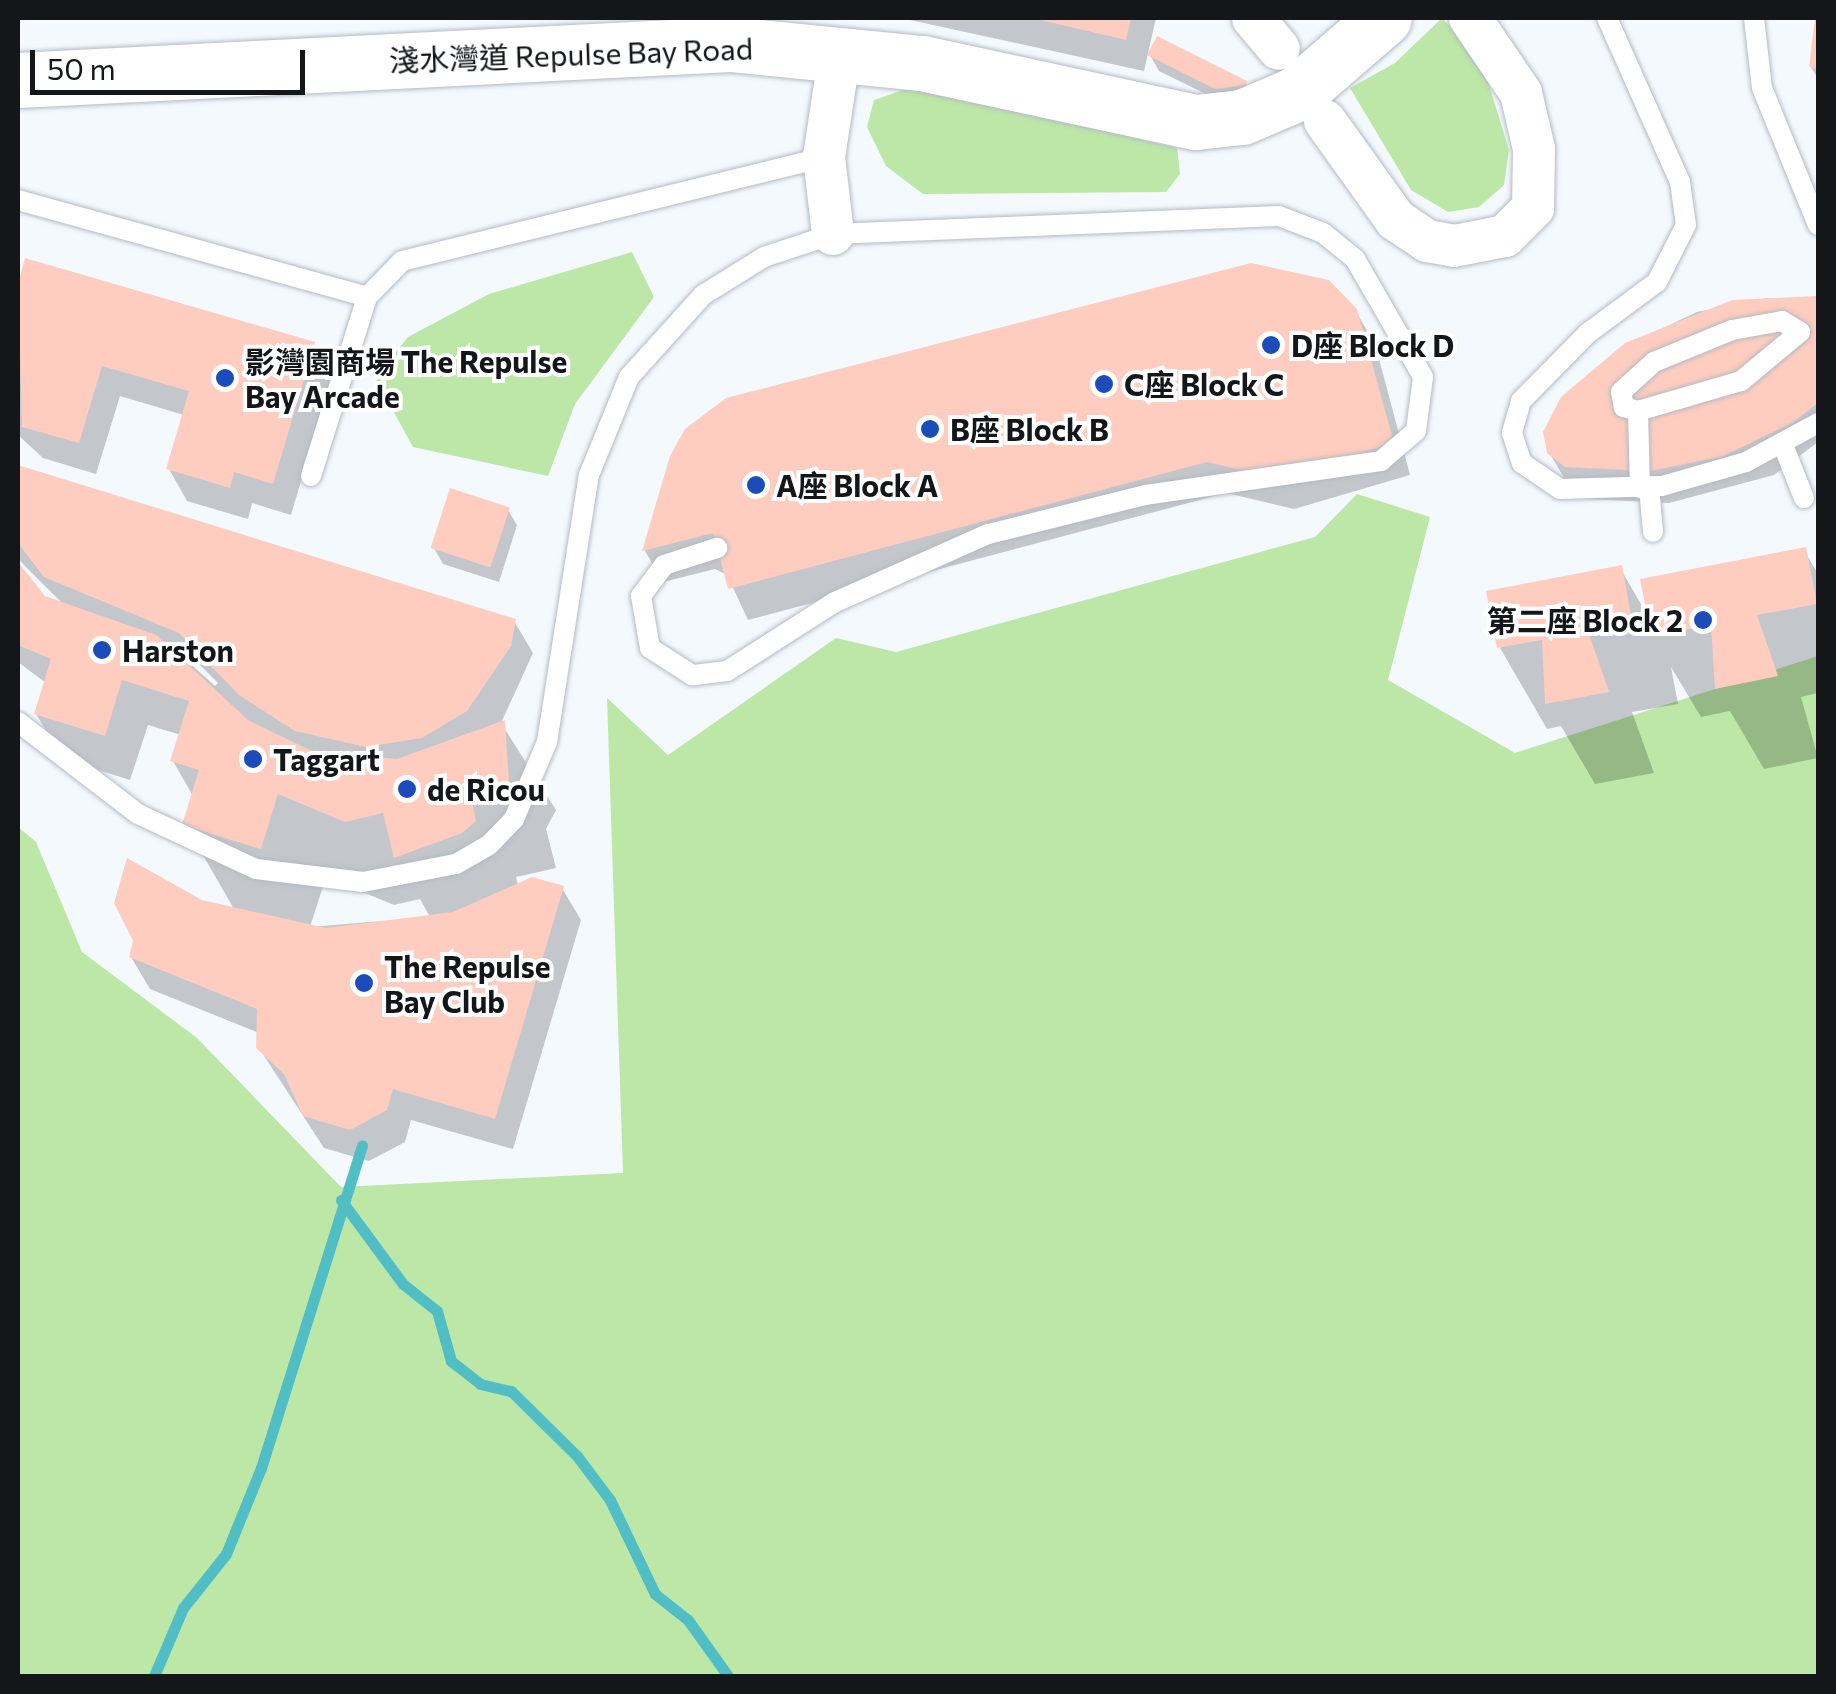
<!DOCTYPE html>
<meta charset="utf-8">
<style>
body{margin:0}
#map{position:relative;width:1836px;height:1694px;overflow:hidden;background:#f4f9fe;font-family:Commissioner,"Noto Sans TC",sans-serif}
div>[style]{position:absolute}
.green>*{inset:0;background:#bce7a7}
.shadow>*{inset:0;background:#0003}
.stream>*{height:11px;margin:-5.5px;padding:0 5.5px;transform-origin:5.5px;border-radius:5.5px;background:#51bec5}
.building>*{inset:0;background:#fecdbf;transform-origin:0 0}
.roads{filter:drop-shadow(0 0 2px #b3bac2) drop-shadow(0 0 2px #b3bac2)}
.service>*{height:20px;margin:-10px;padding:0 10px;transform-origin:10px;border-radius:10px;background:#fff}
.minor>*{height:42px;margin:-21px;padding:0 21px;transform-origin:21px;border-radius:21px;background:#fff}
.secondary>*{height:55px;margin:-27.5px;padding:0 27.5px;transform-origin:27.5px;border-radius:27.5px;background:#fff}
.dots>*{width:28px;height:28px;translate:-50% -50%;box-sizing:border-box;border:5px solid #fff;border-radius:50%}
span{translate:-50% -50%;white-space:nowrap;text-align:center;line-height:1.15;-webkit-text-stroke:8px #fff;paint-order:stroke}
.street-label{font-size:30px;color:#141619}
.poi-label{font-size:30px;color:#141619;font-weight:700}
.left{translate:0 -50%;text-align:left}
.right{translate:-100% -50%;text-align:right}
.frame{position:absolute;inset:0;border:20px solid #141619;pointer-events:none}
.scale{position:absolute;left:30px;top:50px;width:275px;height:45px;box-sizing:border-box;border:5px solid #141619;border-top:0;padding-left:12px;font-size:30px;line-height:35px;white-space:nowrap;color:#141619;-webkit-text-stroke:8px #fff;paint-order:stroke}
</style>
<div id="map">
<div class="green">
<i style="clip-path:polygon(1442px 18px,1481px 59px,1509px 150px,1504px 185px,1479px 207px,1448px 212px,1411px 190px,1350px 88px,1395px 63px)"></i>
<i style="clip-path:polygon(915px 86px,1177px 148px,1180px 174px,1166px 192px,923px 194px,886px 166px,867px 127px,874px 100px)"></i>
<i style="clip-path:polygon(632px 252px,654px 297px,575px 404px,548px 476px,413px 447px,375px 378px,408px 337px,489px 294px)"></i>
<i style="clip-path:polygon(1357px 494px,1430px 517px,1388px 680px,1515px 753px,1818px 656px,1818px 1676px,18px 1676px,18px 827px,36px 842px,82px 952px,197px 1038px,341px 1187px,623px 1173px,607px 698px,668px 755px,836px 638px,896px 652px,1315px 537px)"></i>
</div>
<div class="shadow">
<i style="clip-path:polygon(901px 18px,1156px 18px,1144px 71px)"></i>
<i style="clip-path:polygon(1818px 18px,1818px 79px,1811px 67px)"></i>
<i style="clip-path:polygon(1150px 55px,1245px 83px,1254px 97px,1226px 104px,1159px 71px)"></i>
<i style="clip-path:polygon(27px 261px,313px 344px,332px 376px,291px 515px,252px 503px,248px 519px,187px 501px,169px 469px,184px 415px,120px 396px,96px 474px,43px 458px,18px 435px,18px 293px)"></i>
<i style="clip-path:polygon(1768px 298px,1818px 300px,1818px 442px,1774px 475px,1669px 503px,1586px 499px,1568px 485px,1549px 452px,1627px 345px,1697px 312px)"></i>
<i style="clip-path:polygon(1355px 310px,1375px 344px,1410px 475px,1294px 509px,1226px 493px,748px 620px,727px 575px,715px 569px,663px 582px,645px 551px,687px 431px)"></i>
<i style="clip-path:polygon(evenodd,18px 468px,514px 621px,533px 653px,501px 723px,556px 810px,546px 829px,556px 868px,516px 877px,518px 885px,562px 888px,581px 920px,513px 1149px,411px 1120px,405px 1142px,369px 1161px,324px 1148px,259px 1048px,259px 1033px,150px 989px,131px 957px,201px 902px,234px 909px,185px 824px,193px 796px,173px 761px,181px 735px,148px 725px,130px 780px,63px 759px,36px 714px,46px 683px,18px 662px,18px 568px,44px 598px,64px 605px,18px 559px,18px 468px,185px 659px,200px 665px,218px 683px,215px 686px,185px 659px,18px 468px,326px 877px,394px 905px,420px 899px,430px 917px,310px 927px,326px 877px)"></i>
<i style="clip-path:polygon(508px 510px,517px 525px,499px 582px,443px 564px,434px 548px)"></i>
<i style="clip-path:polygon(1804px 550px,1818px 574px,1818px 693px,1801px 697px,1818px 758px,1764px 769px,1730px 711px,1701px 717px,1671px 667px,1678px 704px,1632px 712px,1654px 773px,1595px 784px,1561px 726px,1547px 729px,1500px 648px,1620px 568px,1649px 618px)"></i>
</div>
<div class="stream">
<i style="left:341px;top:1200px;width:104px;rotate:53.6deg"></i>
<i style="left:403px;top:1284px;width:43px;rotate:38.5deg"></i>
<i style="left:437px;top:1311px;width:52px;rotate:74.4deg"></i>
<i style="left:451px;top:1361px;width:37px;rotate:38deg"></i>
<i style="left:480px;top:1384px;width:32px;rotate:13deg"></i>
<i style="left:511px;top:1391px;width:93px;rotate:44.6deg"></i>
<i style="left:577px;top:1456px;width:55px;rotate:53.1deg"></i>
<i style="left:610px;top:1500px;width:104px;rotate:64.4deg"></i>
<i style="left:655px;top:1594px;width:42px;rotate:38.2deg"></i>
<i style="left:688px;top:1620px;width:69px;rotate:54.5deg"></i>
<i style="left:154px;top:1676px;width:74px;rotate:-66.9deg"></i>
<i style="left:183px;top:1608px;width:69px;rotate:-51.5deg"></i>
<i style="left:226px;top:1554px;width:93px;rotate:-67.9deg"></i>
<i style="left:261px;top:1468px;width:338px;rotate:-72.6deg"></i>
</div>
<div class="building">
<i style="clip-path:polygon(1032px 18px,1131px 18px,1126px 40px)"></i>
<i style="clip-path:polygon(1815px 18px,1818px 18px,1818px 69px,1809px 67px)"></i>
<i style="clip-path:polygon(1157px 36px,1247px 81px,1245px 85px,1215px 89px,1147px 55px)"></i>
<i style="clip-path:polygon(25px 258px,315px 342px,273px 484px,234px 472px,230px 488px,166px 469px,189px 391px,102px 366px,79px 443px,22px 427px,18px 284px)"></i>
<i style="clip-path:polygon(1251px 263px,1329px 280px,1357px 309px,1394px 443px,1275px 478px,1207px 462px,728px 589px,713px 533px,642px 551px,670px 456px,685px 429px,726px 398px)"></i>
<i style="clip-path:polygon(1818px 296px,1818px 403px,1792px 423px,1721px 457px,1650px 471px,1565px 467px,1547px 453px,1543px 432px,1561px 397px,1625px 343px,1732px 300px)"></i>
<i style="clip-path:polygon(18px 465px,516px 619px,511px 646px,467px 711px,422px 738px,366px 747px,295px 731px,239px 695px,179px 633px,44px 577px,18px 543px)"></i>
<i style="left:450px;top:488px;width:63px;height:63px;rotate:18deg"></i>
<i style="clip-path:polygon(1806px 547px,1817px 604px,1757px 615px,1778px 676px,1715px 689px,1711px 625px,1651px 636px,1640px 579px)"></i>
<i style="clip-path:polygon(18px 562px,45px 596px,156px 635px,248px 720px,312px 751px,397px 759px,505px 720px,509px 784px,470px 793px,476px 821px,462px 833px,394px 858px,383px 813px,345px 822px,278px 794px,261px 849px,182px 825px,199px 770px,170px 761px,189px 701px,122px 680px,105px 736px,34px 714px,51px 659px,18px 645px)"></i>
<i style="clip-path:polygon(1622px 565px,1632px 622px,1588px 631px,1609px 692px,1545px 704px,1542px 640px,1497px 648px,1486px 591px)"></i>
<i style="clip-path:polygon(127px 858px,202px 900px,326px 928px,453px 912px,532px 877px,564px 886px,495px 1119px,393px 1089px,387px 1110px,350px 1130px,303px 1116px,284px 1074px,256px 1048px,257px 1009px,129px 957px,133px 941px,114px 903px)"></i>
</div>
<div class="roads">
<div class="service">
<i style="left:1607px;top:18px;width:180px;rotate:66deg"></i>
<i style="left:1680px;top:182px;width:43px;rotate:82.1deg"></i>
<i style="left:1686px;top:225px;width:64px;rotate:117deg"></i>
<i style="left:1657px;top:282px;width:86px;rotate:143.5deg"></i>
<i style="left:1588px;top:333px;width:95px;rotate:134.6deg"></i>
<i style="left:1521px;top:401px;width:33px;rotate:106deg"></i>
<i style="left:1512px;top:433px;width:32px;rotate:72deg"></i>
<i style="left:1522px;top:463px;width:46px;rotate:34.4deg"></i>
<i style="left:1560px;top:489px;width:102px;rotate:-1.7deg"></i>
<i style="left:1662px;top:486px;width:87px;rotate:-15.9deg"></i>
<i style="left:1746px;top:462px;width:82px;rotate:-28.4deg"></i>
<i style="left:1754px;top:18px;width:70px;rotate:83.5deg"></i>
<i style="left:1762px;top:88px;width:148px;rotate:67.8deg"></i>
<i style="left:18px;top:200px;width:362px;rotate:15.5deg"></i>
<i style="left:1638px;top:411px;width:15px;rotate:-164deg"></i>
<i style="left:1624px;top:407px;width:15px;rotate:-101deg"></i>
<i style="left:1621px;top:392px;width:45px;rotate:-42.3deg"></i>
<i style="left:1654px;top:362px;width:84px;rotate:-22.3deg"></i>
<i style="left:1732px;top:330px;width:51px;rotate:-10.2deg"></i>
<i style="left:1782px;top:321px;width:21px;rotate:31deg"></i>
<i style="left:1800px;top:332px;width:77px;rotate:140.3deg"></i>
<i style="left:1741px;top:381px;width:107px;rotate:163.8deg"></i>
<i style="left:1638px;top:411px;width:77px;rotate:88.5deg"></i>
<i style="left:1783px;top:445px;width:57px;rotate:68.4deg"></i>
<i style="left:311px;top:476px;width:188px;rotate:-72.6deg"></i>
<i style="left:367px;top:297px;width:50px;rotate:-45.8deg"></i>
<i style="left:402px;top:261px;width:435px;rotate:-13.8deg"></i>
<i style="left:1649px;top:487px;width:45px;rotate:84.9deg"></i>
<i style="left:18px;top:722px;width:151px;rotate:37.5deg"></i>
<i style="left:138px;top:814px;width:130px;rotate:25deg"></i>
<i style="left:256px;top:869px;width:108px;rotate:6.9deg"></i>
<i style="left:363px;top:882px;width:95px;rotate:-11deg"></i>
<i style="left:456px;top:864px;width:38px;rotate:-30deg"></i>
<i style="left:489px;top:845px;width:36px;rotate:-46deg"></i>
<i style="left:514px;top:819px;width:84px;rotate:-66.8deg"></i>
<i style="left:547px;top:742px;width:270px;rotate:-81.1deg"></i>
<i style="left:589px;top:475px;width:106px;rotate:-67.8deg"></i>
<i style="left:629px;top:377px;width:110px;rotate:-47.9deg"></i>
<i style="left:703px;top:295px;width:72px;rotate:-31.9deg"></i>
<i style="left:764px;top:257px;width:73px;rotate:-18.4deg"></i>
<i style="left:833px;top:234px;width:446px;rotate:-2.3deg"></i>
<i style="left:1279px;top:216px;width:47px;rotate:21.1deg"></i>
<i style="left:1323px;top:233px;width:41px;rotate:39.1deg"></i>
<i style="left:1355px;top:259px;width:136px;rotate:60deg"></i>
<i style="left:1423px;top:377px;width:54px;rotate:97.4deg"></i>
<i style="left:1416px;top:431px;width:46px;rotate:139.4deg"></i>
<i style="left:1381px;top:461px;width:238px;rotate:171.8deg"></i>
<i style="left:1145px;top:495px;width:162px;rotate:166deg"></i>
<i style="left:988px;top:534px;width:167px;rotate:156deg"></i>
<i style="left:835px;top:602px;width:128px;rotate:147.4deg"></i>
<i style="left:727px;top:671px;width:35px;rotate:173deg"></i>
<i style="left:692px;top:675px;width:50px;rotate:-147.3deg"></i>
<i style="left:650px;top:648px;width:53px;rotate:-99.8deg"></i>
<i style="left:641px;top:596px;width:39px;rotate:-53deg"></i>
<i style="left:664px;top:565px;width:56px;rotate:-17.8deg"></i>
</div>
<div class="minor">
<i style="left:1253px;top:18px;width:40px;rotate:50deg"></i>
<i style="left:1325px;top:121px;width:122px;rotate:54.4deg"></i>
<i style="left:1396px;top:220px;width:37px;rotate:34deg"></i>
<i style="left:1427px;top:241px;width:27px;rotate:10deg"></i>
<i style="left:1454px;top:246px;width:52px;rotate:-11.1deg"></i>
<i style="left:1505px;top:236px;width:40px;rotate:-45deg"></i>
<i style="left:1533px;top:208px;width:59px;rotate:-89deg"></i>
<i style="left:1534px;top:149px;width:57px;rotate:-103.1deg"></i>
<i style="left:1521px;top:93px;width:91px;rotate:-124.2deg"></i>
<i style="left:833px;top:234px;width:78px;rotate:-96.7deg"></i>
<i style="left:824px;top:157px;width:105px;rotate:-81.3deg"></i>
</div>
<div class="secondary">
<i style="left:18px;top:80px;width:713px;rotate:-2.89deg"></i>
<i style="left:730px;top:44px;width:193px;rotate:5.7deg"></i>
<i style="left:922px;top:63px;width:280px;rotate:12.2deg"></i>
<i style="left:1196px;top:122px;width:46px;rotate:-6.2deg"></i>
<i style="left:1242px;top:117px;width:59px;rotate:-23.1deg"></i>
<i style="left:1296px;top:94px;width:116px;rotate:-40.8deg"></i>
</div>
</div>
<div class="dots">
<i style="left:1271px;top:345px;background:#1c4cb9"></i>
<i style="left:225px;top:378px;background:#1c4cb9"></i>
<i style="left:1104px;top:384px;background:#1c4cb9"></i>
<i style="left:930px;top:429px;background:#1c4cb9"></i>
<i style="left:756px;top:485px;background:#1c4cb9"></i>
<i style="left:1703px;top:620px;background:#1c4cb9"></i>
<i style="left:102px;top:650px;background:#1c4cb9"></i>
<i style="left:253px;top:759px;background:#1c4cb9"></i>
<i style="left:407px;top:789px;background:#1c4cb9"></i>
<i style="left:364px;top:983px;background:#1c4cb9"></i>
</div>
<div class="street-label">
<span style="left:571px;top:54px;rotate:-2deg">淺水灣道 Repulse Bay Road</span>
</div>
<div class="poi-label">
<span class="left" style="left:1291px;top:345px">D座 Block D</span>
<span class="left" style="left:245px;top:378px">影灣園商場 The Repulse<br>Bay Arcade</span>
<span class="left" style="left:1124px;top:384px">C座 Block C</span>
<span class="left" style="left:950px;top:429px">B座 Block B</span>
<span class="left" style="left:776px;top:485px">A座 Block A</span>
<span class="right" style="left:1683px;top:620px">第二座 Block 2</span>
<span class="left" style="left:122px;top:650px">Harston</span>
<span class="left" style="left:273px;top:759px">Taggart</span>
<span class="left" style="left:427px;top:789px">de Ricou</span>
<span class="left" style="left:384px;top:983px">The Repulse<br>Bay Club</span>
</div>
<div class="frame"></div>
<div class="scale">50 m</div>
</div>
